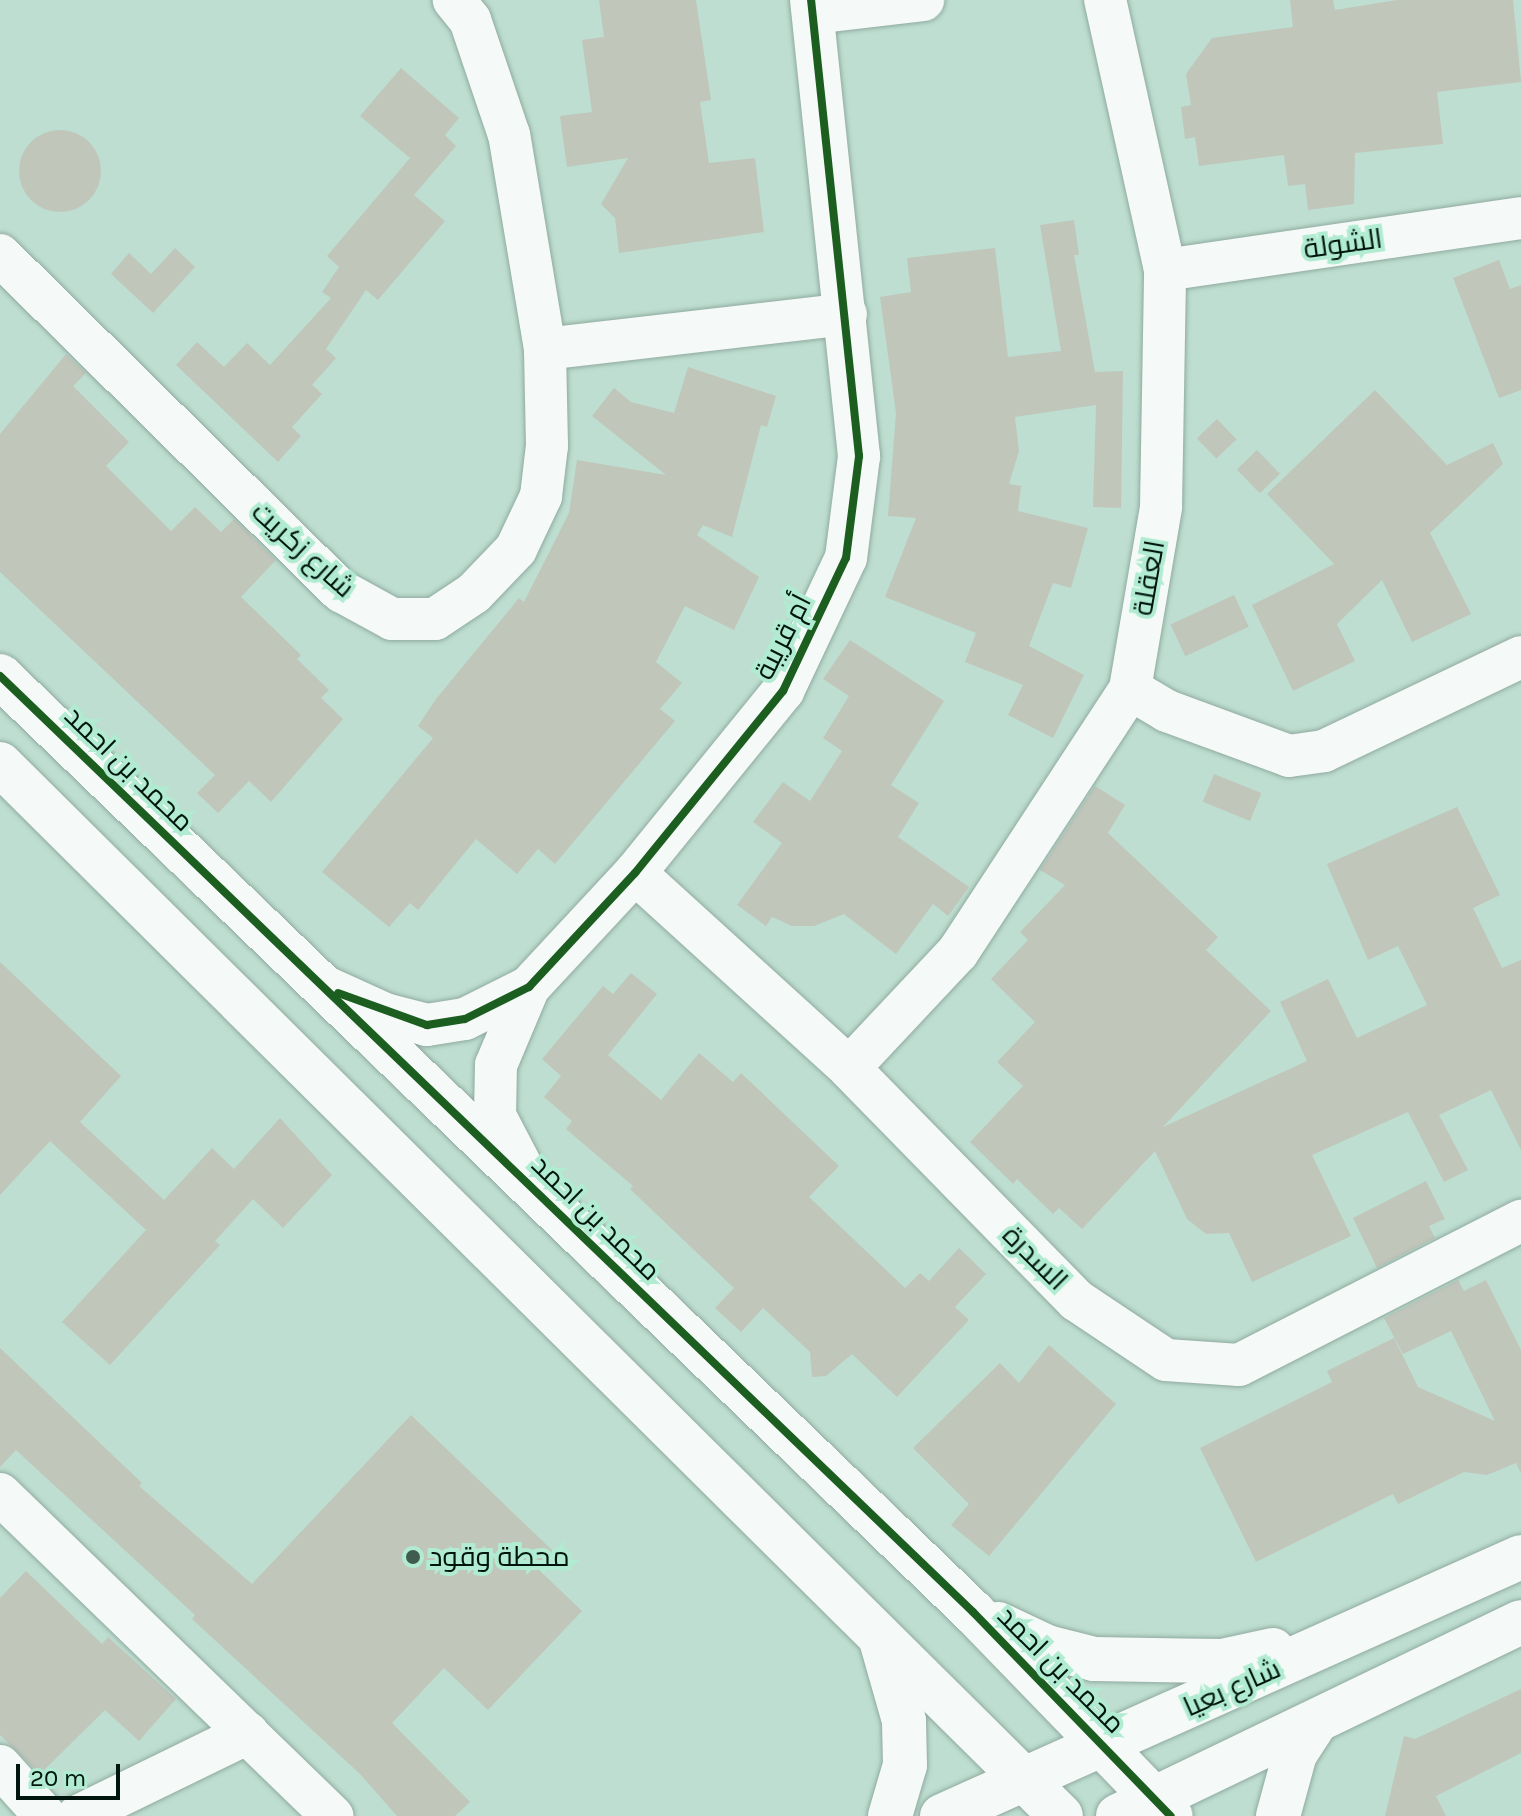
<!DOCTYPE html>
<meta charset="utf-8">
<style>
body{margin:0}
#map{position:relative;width:1521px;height:1816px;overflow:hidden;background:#bdded0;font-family:Karla,Cairo,sans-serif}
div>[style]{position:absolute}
.building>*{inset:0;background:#c1c6bb;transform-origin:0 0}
.round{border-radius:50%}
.roads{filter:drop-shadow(0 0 2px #91aaa0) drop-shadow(0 0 2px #91aaa0)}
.street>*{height:42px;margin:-21px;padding:0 21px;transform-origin:21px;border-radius:21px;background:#f5faf8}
.secondary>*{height:44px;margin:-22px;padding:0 22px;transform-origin:22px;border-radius:22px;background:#f5faf8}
.cycleway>*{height:8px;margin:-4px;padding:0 4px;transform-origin:4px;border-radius:4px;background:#1b5e20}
.dots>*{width:22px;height:22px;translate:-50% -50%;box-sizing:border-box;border:4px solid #b0ebd2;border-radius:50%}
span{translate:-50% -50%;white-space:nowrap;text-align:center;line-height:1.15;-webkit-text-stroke:8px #b0ebd2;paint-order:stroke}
.street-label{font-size:28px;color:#00150d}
.poi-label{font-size:28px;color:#00150d}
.left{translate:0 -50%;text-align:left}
.scale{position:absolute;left:16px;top:1764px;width:104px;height:36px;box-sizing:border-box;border:4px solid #00150d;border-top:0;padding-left:10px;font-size:24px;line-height:28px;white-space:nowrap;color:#00150d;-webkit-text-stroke:6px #b0ebd2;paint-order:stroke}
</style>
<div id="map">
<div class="building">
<i style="clip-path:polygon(599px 0,696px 0,711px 100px,700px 102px,709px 163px,755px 158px,764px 232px,619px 253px,615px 218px,601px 204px,628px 158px,567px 167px,560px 116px,592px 112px,582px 40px,604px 37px)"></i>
<i style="clip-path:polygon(1290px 0,1333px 0,1335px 10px,1397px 0,1513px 0,1521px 82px,1437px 92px,1443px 144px,1355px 153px,1354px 204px,1308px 210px,1305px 184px,1288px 186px,1284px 155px,1199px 166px,1195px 137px,1185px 139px,1181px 107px,1191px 105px,1186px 74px,1212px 38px,1293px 27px)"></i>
<i style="clip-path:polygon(401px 68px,459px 118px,445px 135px,456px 146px,414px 195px,445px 221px,378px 300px,366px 290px,326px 349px,336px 358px,312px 385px,322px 394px,292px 427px,301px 436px,278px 462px,176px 365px,197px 342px,224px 367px,247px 343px,270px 365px,331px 298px,322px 292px,339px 267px,327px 256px,410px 158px,360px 116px)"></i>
<i class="round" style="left:19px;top:130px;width:82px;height:82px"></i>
<i style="clip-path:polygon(1074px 220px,1079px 255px,1074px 255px,1095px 372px,1123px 371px,1121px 508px,1093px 507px,1096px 405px,1015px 417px,1019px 451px,1009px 484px,1021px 486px,1018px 511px,1088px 528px,1071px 588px,1053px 583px,1029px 646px,1084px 675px,1053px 738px,1008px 715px,1023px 685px,965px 662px,976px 633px,885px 597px,916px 518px,888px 516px,896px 413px,880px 297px,911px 292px,907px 258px,995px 248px,1008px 357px,1061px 351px,1040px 225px)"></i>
<i style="clip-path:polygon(175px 248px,195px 267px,153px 313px,111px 274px,129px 253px,151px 274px)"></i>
<i style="clip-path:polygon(1499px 260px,1510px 289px,1521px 285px,1521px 390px,1499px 398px,1453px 278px)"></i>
<i style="clip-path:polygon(66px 354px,86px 373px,73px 386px,129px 442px,106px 466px,171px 531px,195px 507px,221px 532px,234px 519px,276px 560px,241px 597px,301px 655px,297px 659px,329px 690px,321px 698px,343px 719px,271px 802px,249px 781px,218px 813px,197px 793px,215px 775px,0 572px,0 434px)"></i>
<i style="clip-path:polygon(688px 367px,776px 396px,767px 427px,761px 425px,732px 537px,703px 525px,697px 535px,759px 577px,734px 630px,685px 606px,656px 662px,682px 683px,660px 709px,675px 721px,555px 864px,538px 849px,517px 874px,476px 839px,418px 910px,410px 903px,389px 927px,322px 872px,433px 738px,418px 726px,436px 699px,519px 598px,524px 602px,569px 513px,577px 460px,666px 475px,592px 416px,614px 388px,631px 402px,674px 413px)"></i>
<i style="clip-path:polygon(1375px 390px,1447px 465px,1493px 443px,1503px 464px,1430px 533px,1471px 614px,1412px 642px,1382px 580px,1337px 624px,1355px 661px,1293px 691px,1252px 605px,1334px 564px,1267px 494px)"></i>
<i style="left:1217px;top:419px;width:28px;height:28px;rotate:46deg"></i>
<i style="left:1257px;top:450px;width:33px;height:28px;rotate:46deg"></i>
<i style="left:1234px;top:595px;width:35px;height:70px;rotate:65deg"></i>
<i style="clip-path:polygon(850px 640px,944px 701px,891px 785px,919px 803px,898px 837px,969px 887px,948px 916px,933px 904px,896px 954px,844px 914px,814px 926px,792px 926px,772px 917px,766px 926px,737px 905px,782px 843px,753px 822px,783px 782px,810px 801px,842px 751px,823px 738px,849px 696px,823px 679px)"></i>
<i style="left:1214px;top:774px;width:51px;height:30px;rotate:22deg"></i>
<i style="clip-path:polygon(1095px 786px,1125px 805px,1108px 833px,1218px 937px,1206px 950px,1271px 1011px,1163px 1127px,1307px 1061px,1280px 1002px,1328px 979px,1357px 1038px,1427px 1005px,1398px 946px,1368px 960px,1327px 864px,1457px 807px,1500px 895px,1473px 908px,1502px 968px,1521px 960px,1521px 1150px,1491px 1090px,1439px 1115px,1468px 1170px,1444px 1182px,1408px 1112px,1312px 1155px,1351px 1236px,1252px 1282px,1229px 1233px,1206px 1234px,1187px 1219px,1155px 1151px,1082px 1229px,1059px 1208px,1053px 1214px,1017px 1179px,1013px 1184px,970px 1142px,1023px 1086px,997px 1062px,1035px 1022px,991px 979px,1028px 940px,1020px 932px,1065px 885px,1040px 870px)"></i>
<i style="clip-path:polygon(0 962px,121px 1076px,80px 1122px,164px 1200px,212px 1148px,234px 1169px,280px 1118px,332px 1175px,283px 1228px,253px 1199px,215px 1241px,220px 1245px,110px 1365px,62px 1322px,146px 1230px,50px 1141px,0 1195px)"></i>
<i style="clip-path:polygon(631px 973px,657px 994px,608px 1055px,661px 1100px,699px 1053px,733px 1082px,741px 1073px,839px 1166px,809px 1197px,905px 1288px,920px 1273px,929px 1281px,959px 1248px,986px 1274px,955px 1307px,969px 1320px,897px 1397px,852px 1354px,826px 1376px,812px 1377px,810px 1352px,763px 1308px,741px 1332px,715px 1308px,734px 1288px,630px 1189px,633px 1186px,566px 1129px,572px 1121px,544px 1097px,561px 1076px,542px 1059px,603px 986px,613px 994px)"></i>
<i style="clip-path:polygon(1426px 1181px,1445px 1219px,1429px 1226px,1435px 1238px,1377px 1268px,1353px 1218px)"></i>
<i style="clip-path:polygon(1458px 1280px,1464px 1291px,1486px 1280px,1521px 1350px,1521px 1473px,1516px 1463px,1487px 1475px,1464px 1472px,1398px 1504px,1393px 1494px,1256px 1562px,1200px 1448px,1332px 1382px,1327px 1371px,1394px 1338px,1418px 1387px,1495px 1421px,1451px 1331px,1403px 1354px,1384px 1318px)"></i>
<i style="clip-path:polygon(1049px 1345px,1116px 1404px,989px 1556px,951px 1525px,969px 1504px,913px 1448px,1000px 1363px,1019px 1383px)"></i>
<i style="clip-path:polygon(0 1348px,142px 1483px,139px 1486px,252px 1584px,411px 1415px,554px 1552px,538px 1569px,582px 1611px,488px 1710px,444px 1668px,392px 1723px,470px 1802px,455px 1816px,397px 1816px,360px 1774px,192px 1619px,195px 1615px,16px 1450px,0 1467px)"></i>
<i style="clip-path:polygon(26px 1571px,102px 1644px,108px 1637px,176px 1699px,139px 1741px,105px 1710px,40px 1774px,0 1735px,0 1598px)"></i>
<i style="clip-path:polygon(1521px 1689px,1521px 1753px,1436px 1796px,1446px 1816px,1385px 1816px,1404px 1736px,1415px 1739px)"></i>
</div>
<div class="roads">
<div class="street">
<i style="left:813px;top:13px;width:111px;rotate:-6.7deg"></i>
<i style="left:0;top:255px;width:479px;rotate:44.6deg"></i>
<i style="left:341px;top:591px;width:58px;rotate:28.8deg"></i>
<i style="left:392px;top:619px;width:43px"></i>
<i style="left:435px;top:619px;width:47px;rotate:-33.7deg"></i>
<i style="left:474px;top:593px;width:61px;rotate:-46.3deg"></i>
<i style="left:516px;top:549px;width:59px;rotate:-64.7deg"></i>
<i style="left:541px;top:496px;width:50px;rotate:-83.2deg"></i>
<i style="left:547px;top:446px;width:97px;rotate:-91.2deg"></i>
<i style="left:545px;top:349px;width:217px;rotate:-99.5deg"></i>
<i style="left:509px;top:135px;width:121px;rotate:-108.7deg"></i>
<i style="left:470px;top:20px;width:26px;rotate:-129deg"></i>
<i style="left:1165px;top:270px;width:360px;rotate:-8.3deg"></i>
<i style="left:545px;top:349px;width:303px;rotate:-6.6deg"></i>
<i style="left:1130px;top:689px;width:43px;rotate:30.7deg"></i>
<i style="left:1167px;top:711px;width:130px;rotate:20.2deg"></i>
<i style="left:1289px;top:756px;width:35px;rotate:-8deg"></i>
<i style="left:1324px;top:751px;width:218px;rotate:-25.5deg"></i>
<i style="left:635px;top:873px;width:290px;rotate:42.3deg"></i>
<i style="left:849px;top:1068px;width:325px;rotate:45.6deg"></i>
<i style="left:1076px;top:1300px;width:108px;rotate:33.7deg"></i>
<i style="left:1166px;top:1360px;width:73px;rotate:3.9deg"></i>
<i style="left:1239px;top:1365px;width:317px;rotate:-27.1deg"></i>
<i style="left:328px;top:988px;width:63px;rotate:24.5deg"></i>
<i style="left:385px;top:1014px;width:43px;rotate:14.7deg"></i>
<i style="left:427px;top:1025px;width:38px;rotate:-9deg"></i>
<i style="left:465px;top:1019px;width:72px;rotate:-26.6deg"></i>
<i style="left:529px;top:987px;width:156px;rotate:-47.1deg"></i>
<i style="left:635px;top:873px;width:235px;rotate:-50.9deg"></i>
<i style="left:783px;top:691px;width:147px;rotate:-64.7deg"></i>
<i style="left:846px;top:558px;width:103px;rotate:-82.7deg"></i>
<i style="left:859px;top:456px;width:459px;rotate:-96deg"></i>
<i style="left:849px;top:1068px;width:159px;rotate:-46.8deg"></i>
<i style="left:958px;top:952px;width:314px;rotate:-56.8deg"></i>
<i style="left:1130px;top:689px;width:185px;rotate:-80.3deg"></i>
<i style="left:1161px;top:507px;width:237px;rotate:-89deg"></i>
<i style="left:1165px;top:270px;width:277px;rotate:-102.5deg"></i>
<i style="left:528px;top:1179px;width:71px;rotate:-117.6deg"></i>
<i style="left:495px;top:1116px;width:51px;rotate:-88.9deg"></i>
<i style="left:496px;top:1065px;width:85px;rotate:-67.1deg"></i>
<i style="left:0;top:1494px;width:463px;rotate:44.1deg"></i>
<i style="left:0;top:1766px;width:67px;rotate:48deg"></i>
<i style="left:78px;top:1816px;width:189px;rotate:-26deg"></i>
</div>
<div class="secondary">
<i style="left:0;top:676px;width:1350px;rotate:43.89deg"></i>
<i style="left:973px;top:1612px;width:284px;rotate:45.9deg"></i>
<i style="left:0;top:764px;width:1494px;rotate:44.76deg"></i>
<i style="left:998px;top:1624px;width:54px;rotate:25.1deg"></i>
<i style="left:1047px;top:1647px;width:49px;rotate:14.3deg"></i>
<i style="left:1094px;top:1659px;width:128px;rotate:0.9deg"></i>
<i style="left:1222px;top:1661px;width:52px;rotate:-12.2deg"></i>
<i style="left:881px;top:1640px;width:84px;rotate:74.1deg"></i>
<i style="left:904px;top:1721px;width:44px;rotate:88.7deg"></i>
<i style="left:905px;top:1765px;width:53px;rotate:106.4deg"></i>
<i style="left:942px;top:1816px;width:634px;rotate:-24.1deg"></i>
<i style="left:1118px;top:1816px;width:447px;rotate:-25.7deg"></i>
<i style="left:1278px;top:1816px;width:64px;rotate:-74.7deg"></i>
<i style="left:1295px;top:1754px;width:35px;rotate:-57deg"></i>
</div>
</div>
<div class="cycleway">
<i style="left:0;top:676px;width:1350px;rotate:43.89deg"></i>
<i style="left:973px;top:1612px;width:284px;rotate:45.9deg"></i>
<i style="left:338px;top:993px;width:95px;rotate:19.8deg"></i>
<i style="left:427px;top:1025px;width:38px;rotate:-9deg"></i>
<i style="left:465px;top:1019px;width:72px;rotate:-26.6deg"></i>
<i style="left:529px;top:987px;width:156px;rotate:-47.1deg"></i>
<i style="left:635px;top:873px;width:235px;rotate:-50.9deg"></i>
<i style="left:783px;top:691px;width:147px;rotate:-64.7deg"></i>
<i style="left:846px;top:558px;width:103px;rotate:-82.7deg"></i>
<i style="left:859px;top:456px;width:459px;rotate:-96deg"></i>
</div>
<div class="dots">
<i style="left:413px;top:1557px;background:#425b51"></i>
</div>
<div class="street-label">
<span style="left:1343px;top:244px;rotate:-8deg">الشولة</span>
<span style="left:303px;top:550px;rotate:42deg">شارع زكريت</span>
<span style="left:1149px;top:578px;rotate:-80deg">العقلة</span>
<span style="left:783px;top:637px;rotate:-63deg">أم قريبة</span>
<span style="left:129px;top:769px;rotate:44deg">محمد بن احمد</span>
<span style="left:596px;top:1218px;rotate:44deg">محمد بن احمد</span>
<span style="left:1035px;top:1258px;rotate:45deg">السدرة</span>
<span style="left:1061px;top:1670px;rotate:45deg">محمد بن احمد</span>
<span style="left:1232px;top:1688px;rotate:-24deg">شارع بعيا</span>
</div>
<div class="poi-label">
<span class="left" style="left:429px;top:1557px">محطة وقود</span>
</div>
<div class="scale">20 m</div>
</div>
